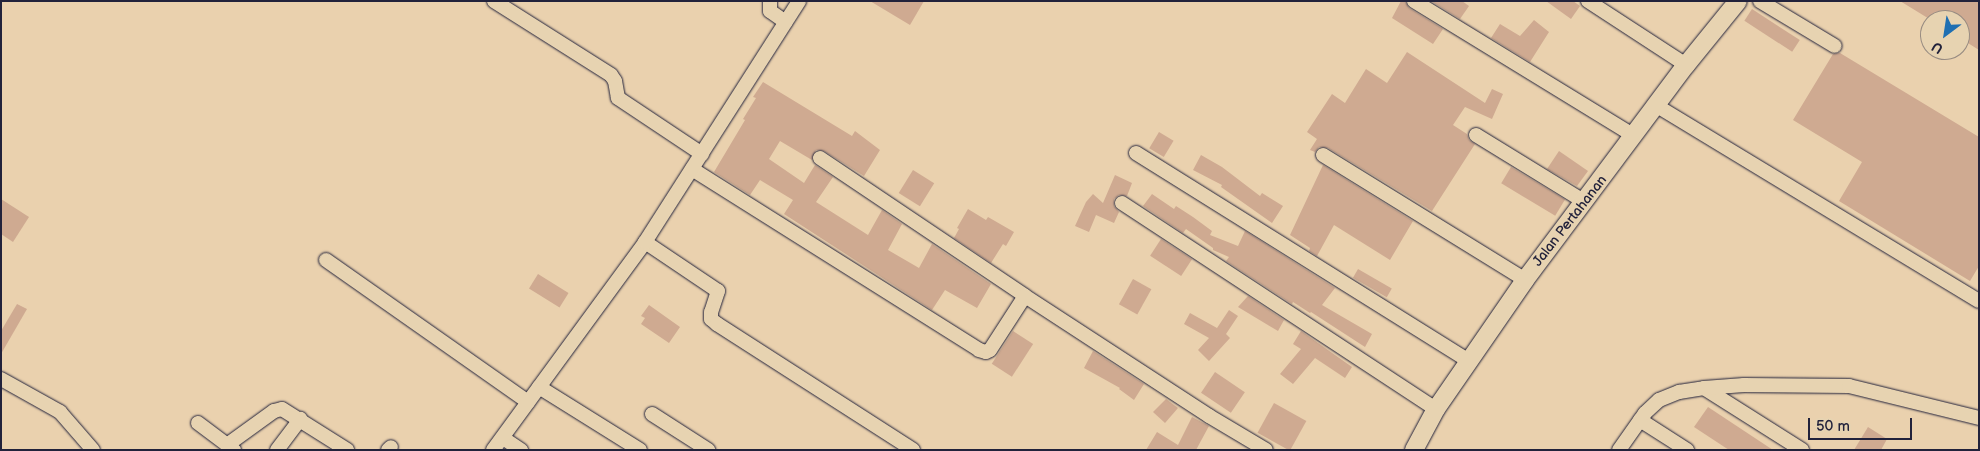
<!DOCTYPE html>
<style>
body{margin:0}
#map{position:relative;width:1980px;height:451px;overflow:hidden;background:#ead1ae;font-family:"Balsamiq Sans",sans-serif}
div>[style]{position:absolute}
.building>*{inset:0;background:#cfaa91;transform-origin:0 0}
.roads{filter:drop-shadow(0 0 1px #22223b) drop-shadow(0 0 1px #22223b)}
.minor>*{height:14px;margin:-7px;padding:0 7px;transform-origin:7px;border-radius:7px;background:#e7d3b1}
.major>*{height:18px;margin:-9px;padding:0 9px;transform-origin:9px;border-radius:9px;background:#e7d3b1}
span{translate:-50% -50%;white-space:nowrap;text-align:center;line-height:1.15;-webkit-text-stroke:4.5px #e7d3b1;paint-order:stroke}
.street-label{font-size:14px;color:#22223b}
.frame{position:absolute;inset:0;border:2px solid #22223b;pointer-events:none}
.north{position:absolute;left:1920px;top:10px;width:50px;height:50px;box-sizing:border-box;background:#e7d3b1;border:1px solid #988c82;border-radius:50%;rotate:211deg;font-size:14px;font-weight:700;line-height:20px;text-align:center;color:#22223b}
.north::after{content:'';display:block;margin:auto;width:18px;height:22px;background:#1f6fb2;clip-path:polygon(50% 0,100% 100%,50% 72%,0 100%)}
.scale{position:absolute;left:1808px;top:418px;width:104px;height:22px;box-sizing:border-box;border:2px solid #22223b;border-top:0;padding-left:6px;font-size:15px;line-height:18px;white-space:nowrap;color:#22223b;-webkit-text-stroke:4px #e7d3b1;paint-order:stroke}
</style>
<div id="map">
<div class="building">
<i style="clip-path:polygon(870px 1px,924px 1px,910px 25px)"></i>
<i style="clip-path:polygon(1401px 1px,1405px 1px,1409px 8px,1443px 29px,1433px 44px,1392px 18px)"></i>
<i style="clip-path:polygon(1431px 1px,1462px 1px,1469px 6px,1460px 19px)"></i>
<i style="clip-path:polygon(1546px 1px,1573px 1px,1580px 6px,1571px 19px)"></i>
<i style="clip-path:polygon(1900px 1px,1979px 1px,1979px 50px,1960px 38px,1960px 20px,1931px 20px)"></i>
<i style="left:1752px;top:9px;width:57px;height:14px;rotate:33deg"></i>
<i style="clip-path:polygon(1534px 20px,1549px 32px,1530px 62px,1491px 38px,1500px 24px,1520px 36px)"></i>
<i style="clip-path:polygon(1407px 52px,1485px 103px,1492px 89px,1503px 94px,1492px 119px,1465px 107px,1453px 125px,1467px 134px,1469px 140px,1475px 144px,1432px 211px,1328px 148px,1319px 147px,1315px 152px,1310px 150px,1317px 139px,1307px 132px,1332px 94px,1345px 103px,1366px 69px,1387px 83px)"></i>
<i style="clip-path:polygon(1840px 53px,1979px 137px,1979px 266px,1970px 281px,1839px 201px,1862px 162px,1793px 120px,1833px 54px)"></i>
<i style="clip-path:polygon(763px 82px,852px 136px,855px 131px,880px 150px,864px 176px,824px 151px,816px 150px,812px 160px,780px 141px,769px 159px,804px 183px,815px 165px,833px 177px,816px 202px,868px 235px,882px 210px,902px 224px,888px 250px,919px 268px,932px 244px,991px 284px,977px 308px,945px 290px,932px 310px,784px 214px,793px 200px,760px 180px,750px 195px,714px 172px,745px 120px,743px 119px,756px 98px,753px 97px)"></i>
<i style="left:1159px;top:132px;width:17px;height:19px;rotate:31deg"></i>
<i style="clip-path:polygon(1559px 151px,1588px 171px,1577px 186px,1547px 169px)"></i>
<i style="clip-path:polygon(1201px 155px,1222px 167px,1260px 196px,1262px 193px,1283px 206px,1272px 223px,1221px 187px,1222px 185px,1193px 170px)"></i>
<i style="clip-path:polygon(1323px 165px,1413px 221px,1390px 260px,1334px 225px,1317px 256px,1309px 251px,1310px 248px,1290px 235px)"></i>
<i style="left:1511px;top:167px;width:63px;height:19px;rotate:31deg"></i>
<i style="left:913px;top:170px;width:25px;height:27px;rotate:32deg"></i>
<i style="clip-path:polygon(1115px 175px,1132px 183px,1127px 196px,1119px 195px,1114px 199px,1114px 206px,1119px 212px,1114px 223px,1096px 215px,1089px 232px,1075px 226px,1086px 202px,1093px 194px,1103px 203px)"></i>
<i style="clip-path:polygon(1152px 194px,1174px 209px,1176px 206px,1193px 217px,1212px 231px,1210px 235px,1238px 246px,1245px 231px,1335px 288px,1322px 305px,1372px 334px,1365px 347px,1311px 312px,1310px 313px,1293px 302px,1292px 304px,1226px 261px,1229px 257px,1213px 250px,1213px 248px,1186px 229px,1183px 233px,1143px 206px)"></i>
<i style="clip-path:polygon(1px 199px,29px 217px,13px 242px,1px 234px)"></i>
<i style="clip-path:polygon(968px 209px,986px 220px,988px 217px,1014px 232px,1006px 246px,1003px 244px,991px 263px,954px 238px,959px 229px,957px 228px)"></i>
<i style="left:1161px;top:239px;width:37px;height:20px;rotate:33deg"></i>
<i style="left:1358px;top:269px;width:39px;height:10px;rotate:30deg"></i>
<i style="left:538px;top:274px;width:36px;height:17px;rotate:32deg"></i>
<i style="left:1133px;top:279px;width:21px;height:29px;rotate:29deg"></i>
<i style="clip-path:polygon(1248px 296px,1284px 320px,1278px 331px,1238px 307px)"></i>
<i style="clip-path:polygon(17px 304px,27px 309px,1px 354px,1px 331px)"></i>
<i style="clip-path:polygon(649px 305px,680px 327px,669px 343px,641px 324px,645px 318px,641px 316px)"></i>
<i style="clip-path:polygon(1229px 310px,1238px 316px,1226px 334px,1230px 338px,1209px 361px,1198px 350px,1209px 338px,1184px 324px,1190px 313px,1217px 328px)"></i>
<i style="left:1013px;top:331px;width:24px;height:39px;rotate:33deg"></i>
<i style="clip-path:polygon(1301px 331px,1352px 367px,1345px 378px,1315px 358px,1293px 384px,1280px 374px,1301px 349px,1293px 344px)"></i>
<i style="clip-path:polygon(1093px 351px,1144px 384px,1134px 400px,1119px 389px,1120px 388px,1084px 368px)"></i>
<i style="left:1215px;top:372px;width:36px;height:25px;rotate:34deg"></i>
<i style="clip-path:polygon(1166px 399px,1178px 408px,1165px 423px,1153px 412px)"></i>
<i style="left:1274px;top:403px;width:37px;height:34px;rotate:29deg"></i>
<i style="clip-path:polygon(1708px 407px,1773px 450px,1729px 450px,1694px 427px)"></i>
<i style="clip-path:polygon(1192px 417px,1209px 426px,1196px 450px,1146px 450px,1157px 432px,1178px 445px)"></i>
<i style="clip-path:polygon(1868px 427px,1887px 439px,1881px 450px,1854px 450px)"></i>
</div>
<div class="roads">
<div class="minor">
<i style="left:494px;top:1px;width:138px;rotate:32.3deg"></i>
<i style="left:611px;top:75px;width:7px;rotate:56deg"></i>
<i style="left:615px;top:81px;width:17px;rotate:80deg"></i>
<i style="left:618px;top:98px;width:101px;rotate:33.7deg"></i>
<i style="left:770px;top:1px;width:10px;rotate:90deg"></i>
<i style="left:770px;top:11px;width:19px;rotate:35deg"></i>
<i style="left:1414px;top:1px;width:258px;rotate:31.5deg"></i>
<i style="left:1588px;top:1px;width:117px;rotate:33.1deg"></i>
<i style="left:1760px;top:1px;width:87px;rotate:31deg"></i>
<i style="left:1657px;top:106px;width:376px;rotate:31.2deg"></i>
<i style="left:1476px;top:135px;width:128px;rotate:31.6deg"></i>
<i style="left:1136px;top:153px;width:394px;rotate:32deg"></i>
<i style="left:1323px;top:155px;width:238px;rotate:31.7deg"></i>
<i style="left:820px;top:158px;width:247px;rotate:33.9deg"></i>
<i style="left:1025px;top:296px;width:220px;rotate:33.1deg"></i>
<i style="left:1209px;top:416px;width:66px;rotate:30.8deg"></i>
<i style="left:692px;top:169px;width:339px;rotate:32.2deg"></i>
<i style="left:979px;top:350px;width:7px;rotate:16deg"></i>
<i style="left:986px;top:352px;width:4px;rotate:-27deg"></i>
<i style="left:990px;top:350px;width:64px;rotate:-57.1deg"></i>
<i style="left:1122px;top:203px;width:376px;rotate:33.3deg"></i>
<i style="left:645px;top:242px;width:88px;rotate:33.9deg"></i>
<i style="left:718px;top:291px;width:22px;rotate:108deg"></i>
<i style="left:711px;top:312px;width:7px;rotate:90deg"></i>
<i style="left:711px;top:319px;width:8px;rotate:40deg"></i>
<i style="left:717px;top:324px;width:233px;rotate:32.7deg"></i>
<i style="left:326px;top:260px;width:247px;rotate:35.1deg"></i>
<i style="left:1px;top:379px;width:68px;rotate:29.2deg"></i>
<i style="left:60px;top:412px;width:50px;rotate:49deg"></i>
<i style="left:539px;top:387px;width:119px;rotate:32deg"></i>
<i style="left:1704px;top:388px;width:116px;rotate:32.3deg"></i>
<i style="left:652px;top:414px;width:67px;rotate:32.7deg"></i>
<i style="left:1640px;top:420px;width:56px;rotate:32.6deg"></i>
<i style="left:198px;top:423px;width:45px;rotate:36.9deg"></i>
<i style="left:503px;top:438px;width:22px;rotate:34deg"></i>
<i style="left:227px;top:445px;width:58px;rotate:-35.9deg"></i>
<i style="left:274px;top:411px;width:8px;rotate:-14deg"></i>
<i style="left:282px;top:409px;width:77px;rotate:32.2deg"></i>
<i style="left:277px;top:450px;width:39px;rotate:-53deg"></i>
<i style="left:388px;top:450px;width:4px;rotate:-45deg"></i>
<i style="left:493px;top:450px;width:258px;rotate:-53.8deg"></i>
<i style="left:645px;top:242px;width:286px;rotate:-57.4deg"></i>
<i style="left:1619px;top:450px;width:45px;rotate:-54.9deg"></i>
<i style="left:1645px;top:413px;width:19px;rotate:-43deg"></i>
<i style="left:1659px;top:400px;width:22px;rotate:-22deg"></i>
<i style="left:1679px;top:392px;width:25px;rotate:-9deg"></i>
<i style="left:1704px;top:388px;width:40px;rotate:-4.3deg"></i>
<i style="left:1744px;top:385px;width:105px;rotate:0.5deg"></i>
<i style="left:1849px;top:386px;width:134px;rotate:13.8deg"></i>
</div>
<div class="major">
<i style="left:1414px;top:450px;width:47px;rotate:-61.8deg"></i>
<i style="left:1436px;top:409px;width:157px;rotate:-55.4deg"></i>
<i style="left:1525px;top:280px;width:269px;rotate:-53.2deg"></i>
<i style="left:1686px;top:65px;width:82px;rotate:-50.9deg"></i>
</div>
</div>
<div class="street-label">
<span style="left:1570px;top:221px;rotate:-52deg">Jalan Pertahanan</span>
</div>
<div class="frame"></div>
<div class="north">U</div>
<div class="scale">50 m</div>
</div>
